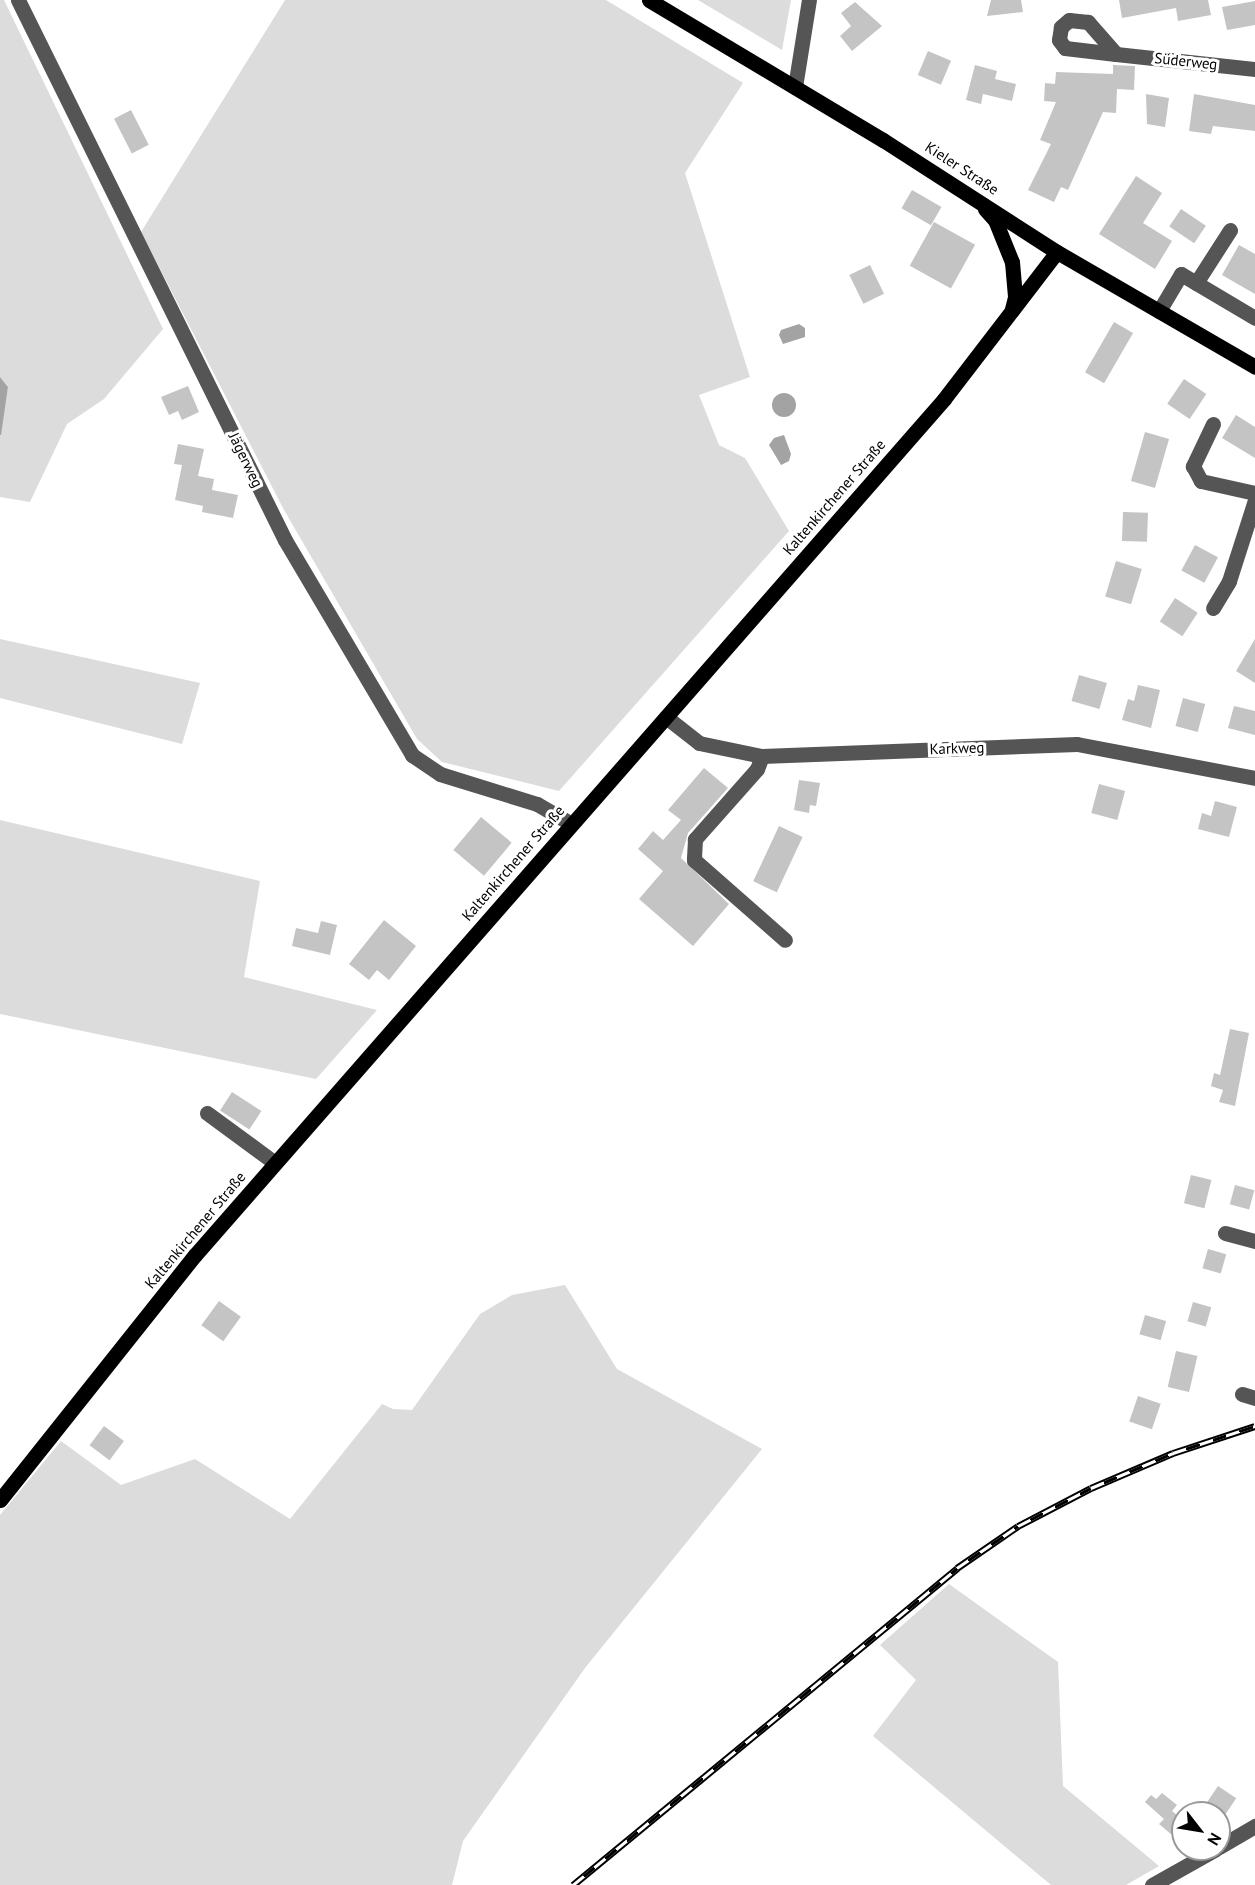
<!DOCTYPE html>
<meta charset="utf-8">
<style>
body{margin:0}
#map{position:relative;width:1255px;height:1885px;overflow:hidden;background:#fff;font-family:"PT Sans",sans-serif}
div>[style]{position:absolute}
.green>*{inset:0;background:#dcdcdc}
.water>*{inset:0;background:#a3a3a3}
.round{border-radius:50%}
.building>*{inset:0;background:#c4c4c4;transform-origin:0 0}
.minor>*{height:15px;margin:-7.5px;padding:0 7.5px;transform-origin:7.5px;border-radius:7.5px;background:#555}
.major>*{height:15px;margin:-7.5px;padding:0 7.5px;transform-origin:7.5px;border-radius:7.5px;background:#000}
.rail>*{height:7px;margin-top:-3.5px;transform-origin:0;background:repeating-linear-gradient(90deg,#fff 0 14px,#000 0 28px);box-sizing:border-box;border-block:2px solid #000}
span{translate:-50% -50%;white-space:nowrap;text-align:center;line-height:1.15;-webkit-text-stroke:6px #fff;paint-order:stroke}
.street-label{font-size:15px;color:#000}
.north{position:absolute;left:1171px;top:1801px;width:60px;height:60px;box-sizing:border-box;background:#fff;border:2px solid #999;border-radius:50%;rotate:121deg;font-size:16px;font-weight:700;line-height:24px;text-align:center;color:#000}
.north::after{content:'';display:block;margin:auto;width:21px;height:27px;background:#000;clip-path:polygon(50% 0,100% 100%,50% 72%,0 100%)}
</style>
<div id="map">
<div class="green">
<i style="clip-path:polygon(0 0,4px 0,163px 329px,104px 399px,67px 424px,30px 502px,0 497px,0 435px,8px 387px,0 377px)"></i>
<i style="clip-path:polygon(285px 0,606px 0,743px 83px,685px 173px,750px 377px,699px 395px,719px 445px,745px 458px,789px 531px,559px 791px,442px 762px,417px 739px,284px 510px,141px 232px)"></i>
<i style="clip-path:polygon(698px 0,791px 0,782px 50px)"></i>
<i style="clip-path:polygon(0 639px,200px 683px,182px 744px,0 698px)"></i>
<i style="clip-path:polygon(0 820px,260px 881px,244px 977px,377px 1010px,316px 1079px,0 1014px)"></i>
<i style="clip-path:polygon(565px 1285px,617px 1369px,762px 1449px,585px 1668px,463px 1841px,452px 1885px,0 1885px,0 1515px,61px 1441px,121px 1485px,195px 1459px,290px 1519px,382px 1404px,393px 1409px,412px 1410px,480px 1314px,512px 1295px)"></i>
<i style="clip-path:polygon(949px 1584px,1058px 1662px,1063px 1786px,1159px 1866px,1126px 1885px,1051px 1885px,873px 1736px,916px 1680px,880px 1645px)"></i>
</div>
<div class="water">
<i style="clip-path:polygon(799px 324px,805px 328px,805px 337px,783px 344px,779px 335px,781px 330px)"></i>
<i style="clip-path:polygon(0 377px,8px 387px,1px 435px,0 435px)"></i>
<i class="round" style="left:772px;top:393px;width:24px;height:24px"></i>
<i style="clip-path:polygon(784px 435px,791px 454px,789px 461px,781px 465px,769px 445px,774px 438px)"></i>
</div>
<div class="building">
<i style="clip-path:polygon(991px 0,1021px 0,1023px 12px,987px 16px)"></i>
<i style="clip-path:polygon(1119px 0,1208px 0,1211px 15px,1178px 21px,1176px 8px,1122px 18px)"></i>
<i style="clip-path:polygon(1255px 1px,1255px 25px,1227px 30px,1222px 7px)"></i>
<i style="clip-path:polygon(855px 2px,882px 26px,852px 51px,840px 36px,851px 26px,841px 13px)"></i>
<i style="left:928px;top:51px;width:25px;height:26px;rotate:23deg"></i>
<i style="clip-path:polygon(975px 65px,997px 71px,995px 79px,1016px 84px,1012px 101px,983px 94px,981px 104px,966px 100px)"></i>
<i style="clip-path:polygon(1113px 65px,1135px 66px,1134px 90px,1117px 89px,1116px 113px,1103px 112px,1068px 190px,1061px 187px,1054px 202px,1028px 190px,1051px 144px,1040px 140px,1056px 102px,1044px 101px,1045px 83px,1055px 84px,1056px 72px,1113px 74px)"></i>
<i style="clip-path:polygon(1146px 94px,1169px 98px,1165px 127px,1147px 124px)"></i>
<i style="clip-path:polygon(1194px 94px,1255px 105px,1255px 131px,1213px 126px,1211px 134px,1189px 131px)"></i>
<i style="left:131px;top:110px;width:39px;height:19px;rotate:63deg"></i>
<i style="clip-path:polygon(1136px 176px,1162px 193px,1143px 223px,1172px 241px,1155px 269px,1099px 234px)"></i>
<i style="left:912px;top:190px;width:34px;height:21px;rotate:30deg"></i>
<i style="left:1181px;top:209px;width:30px;height:21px;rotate:34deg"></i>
<i style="left:934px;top:222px;width:47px;height:50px;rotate:29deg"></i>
<i style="clip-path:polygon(1239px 245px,1255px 254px,1255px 294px,1222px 275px)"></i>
<i style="left:870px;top:265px;width:32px;height:23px;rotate:64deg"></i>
<i style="left:1114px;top:322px;width:22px;height:58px;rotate:30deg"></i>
<i style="left:1184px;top:379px;width:27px;height:30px;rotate:34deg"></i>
<i style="clip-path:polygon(188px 386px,199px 412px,182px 420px,178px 411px,169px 415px,161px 397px)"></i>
<i style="clip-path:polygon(1236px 415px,1255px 427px,1255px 458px,1222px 438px)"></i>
<i style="left:1145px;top:432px;width:25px;height:51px;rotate:16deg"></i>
<i style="clip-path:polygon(178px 444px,204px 449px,198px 476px,214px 479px,212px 490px,238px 495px,233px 518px,202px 512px,203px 506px,175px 500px,182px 465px,174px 464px)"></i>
<i style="left:1123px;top:512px;width:25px;height:29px;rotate:2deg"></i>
<i style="left:1195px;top:545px;width:26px;height:29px;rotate:28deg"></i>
<i style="left:1116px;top:561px;width:27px;height:37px;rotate:17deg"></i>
<i style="left:1175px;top:598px;width:27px;height:28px;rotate:33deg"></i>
<i style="clip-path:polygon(1255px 639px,1255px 683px,1236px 671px)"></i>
<i style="left:1079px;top:675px;width:29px;height:27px;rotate:16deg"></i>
<i style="clip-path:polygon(1138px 685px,1160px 690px,1151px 728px,1122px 720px,1128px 699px,1134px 701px)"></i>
<i style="left:1183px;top:698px;width:23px;height:29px;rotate:15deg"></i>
<i style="clip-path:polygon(1234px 706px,1255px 711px,1255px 735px,1228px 728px)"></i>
<i style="clip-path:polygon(704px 768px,728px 788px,688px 833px,681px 858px,729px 904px,693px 946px,639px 899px,663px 871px,638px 849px,653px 831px,663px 840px,681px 820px,668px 810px)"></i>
<i style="clip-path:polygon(799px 780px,820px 783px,816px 806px,810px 805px,809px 813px,794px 810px)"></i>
<i style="left:1099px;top:784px;width:27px;height:30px;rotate:15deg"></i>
<i style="clip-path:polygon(1215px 801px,1237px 807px,1229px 837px,1198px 829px,1202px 813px,1211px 816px)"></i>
<i style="left:481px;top:817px;width:40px;height:43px;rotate:40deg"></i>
<i style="left:779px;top:826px;width:26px;height:61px;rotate:25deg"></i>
<i style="clip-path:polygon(384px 920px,416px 946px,389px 980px,377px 970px,369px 980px,349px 964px)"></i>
<i style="clip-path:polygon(321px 921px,337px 925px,330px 955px,292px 946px,296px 928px,318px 933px)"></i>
<i style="clip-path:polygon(1230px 1029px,1249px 1033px,1235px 1106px,1219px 1102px,1223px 1090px,1211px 1086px,1214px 1073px,1220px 1075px)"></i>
<i style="left:232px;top:1092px;width:35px;height:22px;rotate:33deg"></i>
<i style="left:1191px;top:1175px;width:21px;height:29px;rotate:14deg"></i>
<i style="left:1235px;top:1185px;width:20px;height:20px;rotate:15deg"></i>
<i style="left:1208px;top:1249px;width:19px;height:20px;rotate:16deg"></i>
<i style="left:219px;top:1301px;width:27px;height:30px;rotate:36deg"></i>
<i style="left:1193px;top:1302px;width:19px;height:20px;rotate:16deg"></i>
<i style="left:1145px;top:1315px;width:22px;height:20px;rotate:16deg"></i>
<i style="left:1176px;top:1351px;width:22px;height:37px;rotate:13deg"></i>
<i style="left:1138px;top:1396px;width:24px;height:27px;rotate:19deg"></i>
<i style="left:104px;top:1426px;width:25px;height:24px;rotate:37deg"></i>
<i style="left:1218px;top:1786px;width:22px;height:22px;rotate:34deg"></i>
<i style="clip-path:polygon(1162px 1793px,1177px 1805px,1172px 1811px,1183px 1820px,1172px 1835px,1159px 1824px,1164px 1819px,1145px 1802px,1151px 1795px,1156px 1799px)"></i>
</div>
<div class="minor">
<i style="left:18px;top:0;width:602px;rotate:63.69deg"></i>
<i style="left:285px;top:540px;width:250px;rotate:59.4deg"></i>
<i style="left:412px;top:755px;width:34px;rotate:34deg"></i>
<i style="left:440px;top:774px;width:102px;rotate:17.2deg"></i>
<i style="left:537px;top:804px;width:39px;rotate:30deg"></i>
<i style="left:1116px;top:54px;width:43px;rotate:-131.2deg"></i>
<i style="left:1088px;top:22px;width:19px;rotate:-174deg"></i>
<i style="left:1069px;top:20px;width:11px;rotate:139deg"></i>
<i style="left:1061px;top:27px;width:13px;rotate:99deg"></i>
<i style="left:1059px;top:40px;width:10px;rotate:53deg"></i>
<i style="left:1065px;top:48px;width:51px;rotate:6.7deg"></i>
<i style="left:1116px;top:54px;width:140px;rotate:6.2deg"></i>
<i style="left:795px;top:87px;width:88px;rotate:-80.9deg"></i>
<i style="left:1196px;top:283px;width:63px;rotate:-57.3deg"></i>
<i style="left:1159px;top:311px;width:43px;rotate:-59.3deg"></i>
<i style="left:1181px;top:274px;width:86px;rotate:30.7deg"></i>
<i style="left:1213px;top:424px;width:47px;rotate:115.5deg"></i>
<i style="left:1193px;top:466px;width:17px;rotate:62deg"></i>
<i style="left:1201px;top:481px;width:55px;rotate:12.5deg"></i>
<i style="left:1213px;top:608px;width:31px;rotate:-59deg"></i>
<i style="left:1229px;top:581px;width:85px;rotate:-72.2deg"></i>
<i style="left:666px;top:717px;width:42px;rotate:38.2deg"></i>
<i style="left:699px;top:743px;width:64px;rotate:11.7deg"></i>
<i style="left:762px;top:756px;width:315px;rotate:-2.2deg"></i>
<i style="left:1077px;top:744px;width:181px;rotate:10.8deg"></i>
<i style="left:762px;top:756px;width:14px;rotate:111deg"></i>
<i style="left:757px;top:769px;width:94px;rotate:131.5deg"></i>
<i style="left:695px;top:839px;width:21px;rotate:93deg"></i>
<i style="left:694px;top:860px;width:121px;rotate:41.3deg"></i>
<i style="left:207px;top:1113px;width:84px;rotate:36.3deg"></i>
<i style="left:1225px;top:1233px;width:31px;rotate:15deg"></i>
<i style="left:1242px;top:1394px;width:14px;rotate:17deg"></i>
<i style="left:1219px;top:1847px;width:42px;rotate:-30.3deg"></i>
<i style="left:1152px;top:1885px;width:73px;rotate:-29.4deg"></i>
</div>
<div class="major">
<i style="left:649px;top:0;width:273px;rotate:30.9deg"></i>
<i style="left:883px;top:140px;width:207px;rotate:32.8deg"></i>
<i style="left:1057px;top:252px;width:229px;rotate:30.1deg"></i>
<i style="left:985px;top:209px;width:15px;rotate:48deg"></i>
<i style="left:995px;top:220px;width:45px;rotate:68deg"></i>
<i style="left:1012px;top:262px;width:35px;rotate:85deg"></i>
<i style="left:1015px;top:297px;width:12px;rotate:104deg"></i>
<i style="left:0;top:1500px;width:313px;rotate:-51.5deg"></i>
<i style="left:195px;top:1255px;width:1137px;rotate:-48.81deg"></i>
<i style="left:944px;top:399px;width:185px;rotate:-52.5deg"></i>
</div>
<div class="rail">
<i style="left:573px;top:1885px;width:498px;rotate:-39.5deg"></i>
<i style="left:957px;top:1568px;width:74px;rotate:-34.5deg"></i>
<i style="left:1018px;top:1526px;width:82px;rotate:-27.5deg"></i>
<i style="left:1091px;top:1488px;width:89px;rotate:-23.1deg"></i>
<i style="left:1173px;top:1453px;width:86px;rotate:-18.2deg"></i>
</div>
<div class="street-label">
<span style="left:1186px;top:61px;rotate:6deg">Süderweg</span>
<span style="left:962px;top:168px;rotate:33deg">Kieler Straße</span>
<span style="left:246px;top:460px;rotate:64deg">Jägerweg</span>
<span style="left:834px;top:497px;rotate:-49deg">Kaltenkirchener Straße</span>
<span style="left:957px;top:748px;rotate:-2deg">Karkweg</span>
<span style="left:513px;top:863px;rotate:-49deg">Kaltenkirchener Straße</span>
<span style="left:195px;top:1230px;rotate:-50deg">Kaltenkirchener Straße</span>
</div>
<div class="north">N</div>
</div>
